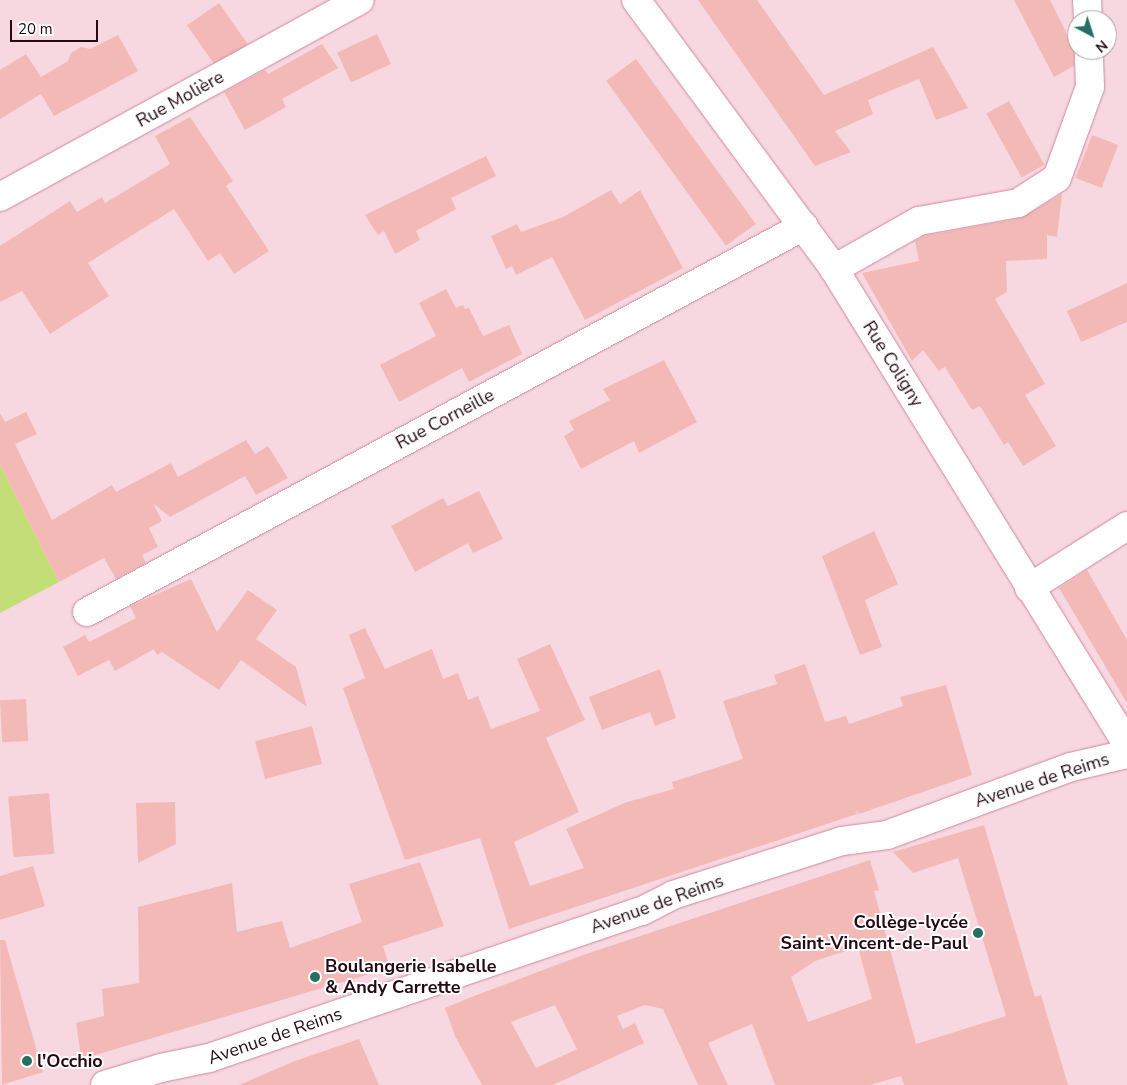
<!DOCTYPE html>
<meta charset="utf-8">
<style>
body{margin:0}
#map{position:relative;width:1127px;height:1085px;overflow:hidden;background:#f8d8e0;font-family:"Nunito Sans",sans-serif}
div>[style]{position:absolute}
.green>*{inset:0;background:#c3de77}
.building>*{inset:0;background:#f3b9b7;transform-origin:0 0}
.roads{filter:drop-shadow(0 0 1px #d0889d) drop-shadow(0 0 1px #d0889d)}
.street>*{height:28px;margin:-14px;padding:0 14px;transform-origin:14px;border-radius:14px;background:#fff}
.secondary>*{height:28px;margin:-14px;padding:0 14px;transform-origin:14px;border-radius:14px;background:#fff}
.dots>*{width:14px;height:14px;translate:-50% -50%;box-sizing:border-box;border:2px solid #fff;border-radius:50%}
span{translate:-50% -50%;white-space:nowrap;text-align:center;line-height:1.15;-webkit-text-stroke:4px #fff;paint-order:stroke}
.street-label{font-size:18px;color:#240a13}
.poi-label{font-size:18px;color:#240a13;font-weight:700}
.right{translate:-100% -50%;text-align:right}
.left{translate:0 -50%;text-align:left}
.north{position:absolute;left:1067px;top:10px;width:50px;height:50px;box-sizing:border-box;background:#fff;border:1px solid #a79da1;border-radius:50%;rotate:140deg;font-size:14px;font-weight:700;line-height:20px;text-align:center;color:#240a13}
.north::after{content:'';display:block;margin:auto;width:18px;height:22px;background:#286e63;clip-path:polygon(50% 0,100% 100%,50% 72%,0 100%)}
.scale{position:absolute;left:10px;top:20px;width:88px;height:22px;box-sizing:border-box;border:2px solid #240a13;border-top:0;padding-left:6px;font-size:15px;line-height:18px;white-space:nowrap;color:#240a13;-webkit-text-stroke:4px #fff;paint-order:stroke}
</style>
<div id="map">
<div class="green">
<i style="clip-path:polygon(0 464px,59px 582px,0 613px)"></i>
</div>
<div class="building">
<i style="clip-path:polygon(698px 0,757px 0,824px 95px,933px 47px,968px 108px,936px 120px,919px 79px,868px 100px,873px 114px,835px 131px,851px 152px,815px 166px)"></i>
<i style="clip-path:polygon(1014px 0,1050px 0,1074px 48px,1074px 66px,1054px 77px)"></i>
<i style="left:219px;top:3px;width:50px;height:39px;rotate:55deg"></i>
<i style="left:377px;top:34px;width:33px;height:44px;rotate:65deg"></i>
<i style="clip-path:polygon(118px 35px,138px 71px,54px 116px,41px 94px,0 119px,0 70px,26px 54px,41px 77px,68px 61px,71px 53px,81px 47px,90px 49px)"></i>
<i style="clip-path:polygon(322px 44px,338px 68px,282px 99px,286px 107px,245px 130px,224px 92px,265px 70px,268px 74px)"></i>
<i style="left:636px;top:59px;width:204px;height:37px;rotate:54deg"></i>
<i style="left:1009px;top:101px;width:73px;height:26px;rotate:61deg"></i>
<i style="clip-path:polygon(190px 117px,233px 181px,226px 186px,269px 251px,234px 274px,220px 253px,208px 261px,174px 209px,88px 263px,109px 296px,50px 334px,22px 291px,0 302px,0 246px,70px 201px,77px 212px,102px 197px,105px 203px,170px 164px,155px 136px)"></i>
<i style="left:1092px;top:135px;width:28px;height:46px;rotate:21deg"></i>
<i style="clip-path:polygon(486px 156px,496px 176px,451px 198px,456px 209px,416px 231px,420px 240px,395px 254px,384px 231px,378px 235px,365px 215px)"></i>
<i style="clip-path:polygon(611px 190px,620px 204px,640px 190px,683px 268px,585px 320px,552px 257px,516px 275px,512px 266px,506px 269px,491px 236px,517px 224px,521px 232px,563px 217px)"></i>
<i style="clip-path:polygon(1062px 194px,1057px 237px,1047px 235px,1047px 259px,1006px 261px,1007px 292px,995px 299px,1045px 384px,1025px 395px,1056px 446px,1023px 466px,1008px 442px,1004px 445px,980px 406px,972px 410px,945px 367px,939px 371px,923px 350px,912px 361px,862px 273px,919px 261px,915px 241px,924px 236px,1021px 218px)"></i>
<i style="clip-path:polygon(1127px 283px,1127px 322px,1081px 342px,1067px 311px)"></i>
<i style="clip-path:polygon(446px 289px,456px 308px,463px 305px,465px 309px,469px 308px,483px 336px,509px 325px,522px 354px,469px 382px,462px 368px,399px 402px,380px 365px,436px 336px,419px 303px)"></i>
<i style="clip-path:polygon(664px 360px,697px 422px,639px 453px,634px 441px,581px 469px,564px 436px,574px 430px,569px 421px,610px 400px,603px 389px)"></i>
<i style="clip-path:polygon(26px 412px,37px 434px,15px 444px,52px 520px,112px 485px,116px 492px,171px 463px,178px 477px,246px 440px,255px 454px,268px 446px,288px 478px,256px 495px,245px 476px,170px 517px,153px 503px,162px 521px,149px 528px,158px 547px,142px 555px,146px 563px,116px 579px,104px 558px,59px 582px,0 464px,0 413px,5px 422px)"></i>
<i style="clip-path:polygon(479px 491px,503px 539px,473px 553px,468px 543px,415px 572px,391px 526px,443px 498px,448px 506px)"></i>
<i style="clip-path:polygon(874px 531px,898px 584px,865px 600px,882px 647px,860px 655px,822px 556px)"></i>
<i style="clip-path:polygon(1087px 570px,1127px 640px,1127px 703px,1059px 588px)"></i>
<i style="clip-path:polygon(191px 579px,217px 632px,248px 590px,277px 610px,256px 639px,296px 667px,307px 707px,241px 660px,219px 690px,162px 652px,157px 655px,154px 649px,115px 671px,109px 660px,78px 676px,63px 647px,85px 635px,89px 642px,136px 618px,130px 606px)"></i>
<i style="clip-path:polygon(365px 628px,385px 669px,432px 649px,443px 679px,458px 673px,468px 700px,478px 696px,491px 729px,540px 711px,517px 659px,550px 644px,585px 720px,546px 738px,579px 812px,514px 842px,530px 886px,584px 868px,566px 829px,627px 802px,674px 789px,672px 782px,743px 759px,723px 701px,777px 684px,774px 675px,805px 664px,825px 722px,846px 716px,849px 724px,903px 706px,900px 697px,946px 685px,972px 775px,859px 814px,856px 810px,857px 814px,509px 929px,480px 838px,405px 860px,343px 688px,365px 678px,349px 635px)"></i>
<i style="clip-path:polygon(660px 669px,676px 718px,655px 726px,650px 712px,602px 730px,589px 697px)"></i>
<i style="left:26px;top:699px;width:42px;height:26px;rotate:87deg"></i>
<i style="left:312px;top:726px;width:39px;height:59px;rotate:75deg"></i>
<i style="left:49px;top:793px;width:61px;height:41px;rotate:85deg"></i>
<i style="clip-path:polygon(175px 802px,176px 844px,138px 863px,136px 803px)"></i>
<i style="clip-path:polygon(evenodd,984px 825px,1035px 997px,1041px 995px,1068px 1085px,904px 1085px,901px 1076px,870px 1085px,775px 1085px,752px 1024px,708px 1043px,728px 1085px,698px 1085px,663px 1009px,645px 1005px,617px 1016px,623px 1029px,635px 1023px,644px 1043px,553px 1085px,482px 1085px,455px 1036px,445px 1008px,469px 998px,583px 955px,870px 860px,879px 890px,874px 891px,916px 1044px,1006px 1016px,958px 858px,913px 873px,893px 852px,984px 825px,858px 947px,872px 999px,808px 1022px,791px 977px,815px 961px,858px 947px,984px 825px,555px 1005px,577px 1049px,536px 1068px,511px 1022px,555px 1005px)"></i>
<i style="clip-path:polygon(420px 862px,444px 926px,383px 946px,390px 968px,92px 1056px,81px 1056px,76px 1023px,104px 1016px,102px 989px,139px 983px,138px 907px,232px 883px,237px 932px,282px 921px,290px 948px,362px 922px,349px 884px)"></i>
<i style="clip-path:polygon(33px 866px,45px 906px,0 920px,0 876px)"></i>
<i style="clip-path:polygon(0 940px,5px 940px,43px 1072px,2px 1085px)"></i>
<i style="clip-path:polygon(359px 1039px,379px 1085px,239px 1085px,295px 1061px)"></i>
</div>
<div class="roads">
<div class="street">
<i style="left:636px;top:0;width:334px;rotate:53.6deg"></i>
<i style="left:834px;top:269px;width:558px;rotate:58.33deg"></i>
<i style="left:1087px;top:0;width:20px;rotate:87deg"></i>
<i style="left:0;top:197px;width:410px;rotate:-28.7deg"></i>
<i style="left:834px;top:269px;width:98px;rotate:-29.5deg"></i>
<i style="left:919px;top:221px;width:101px;rotate:-10.3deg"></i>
<i style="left:1018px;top:203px;width:46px;rotate:-32.7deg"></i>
<i style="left:1057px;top:178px;width:97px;rotate:-70.1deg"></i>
<i style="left:1090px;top:87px;width:37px;rotate:-92deg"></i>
<i style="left:1029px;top:588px;width:116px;rotate:-32.3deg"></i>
<i style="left:87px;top:612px;width:814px;rotate:-28.3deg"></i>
</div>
<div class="secondary">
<i style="left:105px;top:1085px;width:59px;rotate:-16.9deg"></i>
<i style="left:161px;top:1068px;width:49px;rotate:-11.8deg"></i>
<i style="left:209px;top:1058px;width:457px;rotate:-18.8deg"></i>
<i style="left:642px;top:911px;width:35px;rotate:-27deg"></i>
<i style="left:673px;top:895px;width:177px;rotate:-17.7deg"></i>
<i style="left:842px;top:841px;width:45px;rotate:-7.6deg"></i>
<i style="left:887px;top:835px;width:196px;rotate:-20.3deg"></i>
<i style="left:1071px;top:767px;width:57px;rotate:-13.1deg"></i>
</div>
</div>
<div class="dots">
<i style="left:978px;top:933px;background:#286e63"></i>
<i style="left:315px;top:977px;background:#286e63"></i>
<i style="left:27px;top:1061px;background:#286e63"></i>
</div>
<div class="street-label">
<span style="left:180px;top:99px;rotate:-29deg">Rue Molière</span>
<span style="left:893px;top:364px;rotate:58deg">Rue Coligny</span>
<span style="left:445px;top:419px;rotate:-28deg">Rue Corneille</span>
<span style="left:1042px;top:780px;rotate:-18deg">Avenue de Reims</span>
<span style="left:657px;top:904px;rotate:-20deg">Avenue de Reims</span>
<span style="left:275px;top:1036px;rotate:-19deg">Avenue de Reims</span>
</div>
<div class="poi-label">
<span class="right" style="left:968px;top:933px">Collège-lycée<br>Saint-Vincent-de-Paul</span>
<span class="left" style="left:325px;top:977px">Boulangerie Isabelle<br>&amp; Andy Carrette</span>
<span class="left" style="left:37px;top:1061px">l'Occhio</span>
</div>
<div class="north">N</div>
<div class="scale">20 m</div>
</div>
